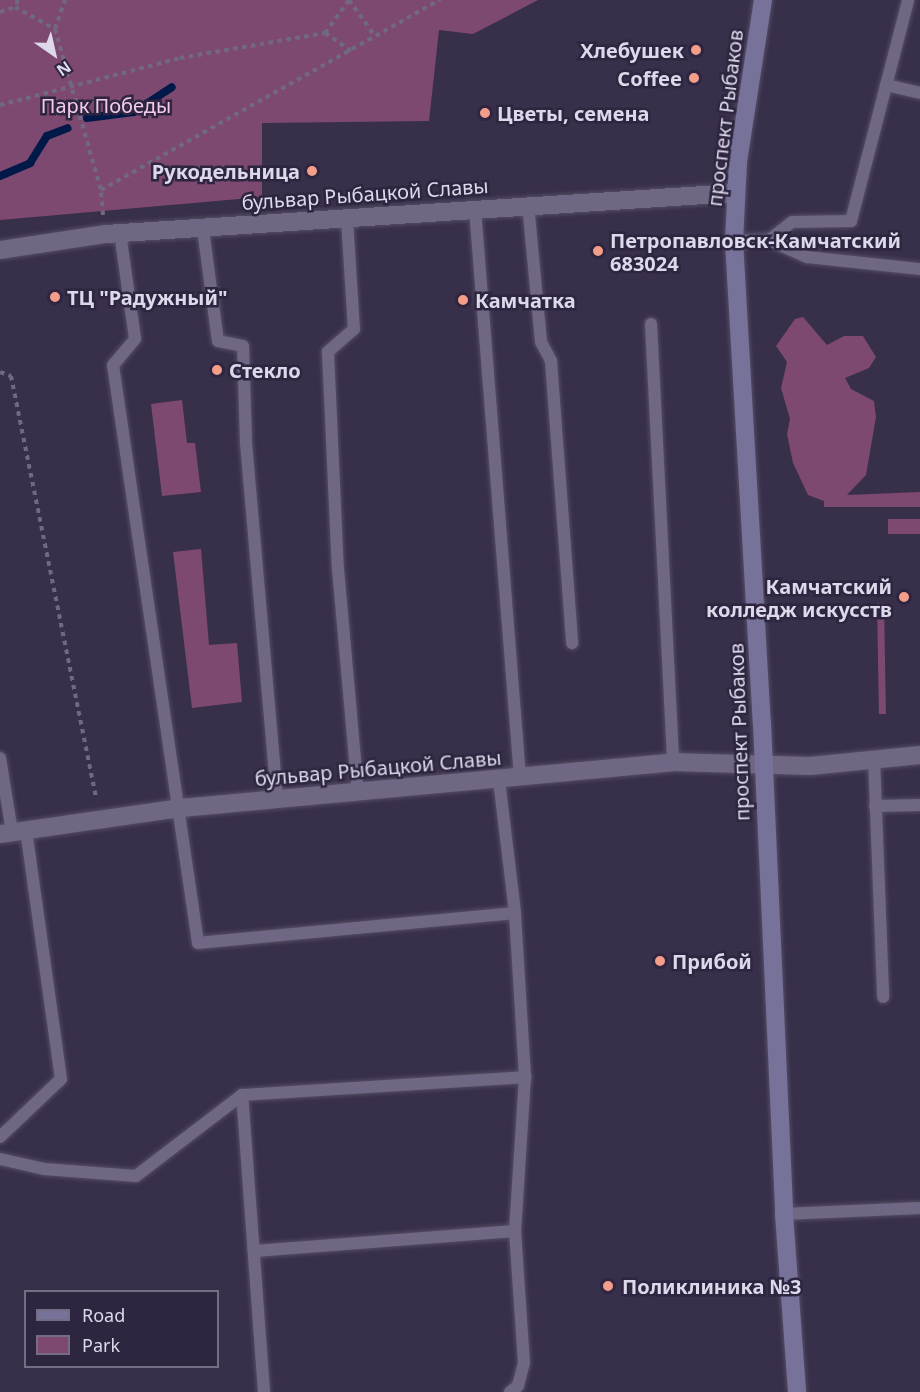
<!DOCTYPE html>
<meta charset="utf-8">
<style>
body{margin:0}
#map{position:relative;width:920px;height:1392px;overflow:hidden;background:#382f4b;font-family:"Noto Sans",sans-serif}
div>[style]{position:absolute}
.green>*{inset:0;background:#7d4971;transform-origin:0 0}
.stream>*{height:8px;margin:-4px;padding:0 4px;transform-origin:4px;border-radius:4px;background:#011948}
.path>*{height:4px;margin-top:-2px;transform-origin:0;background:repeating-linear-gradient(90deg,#706981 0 4.5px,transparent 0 9px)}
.roads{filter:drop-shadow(0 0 2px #554d64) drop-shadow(0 0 2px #554d64)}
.service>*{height:12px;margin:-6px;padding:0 6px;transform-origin:6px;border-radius:6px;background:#706785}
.minor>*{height:18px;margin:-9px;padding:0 9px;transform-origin:9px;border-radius:9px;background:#706785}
.secondary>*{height:18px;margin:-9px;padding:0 9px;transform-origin:9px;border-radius:9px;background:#76729a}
.dots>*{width:16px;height:16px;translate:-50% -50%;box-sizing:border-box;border:3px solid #2e2540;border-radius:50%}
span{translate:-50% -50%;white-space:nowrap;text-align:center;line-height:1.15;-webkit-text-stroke:5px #2e2540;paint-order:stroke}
.poi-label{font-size:20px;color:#ddd8ea;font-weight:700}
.right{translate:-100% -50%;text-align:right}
.left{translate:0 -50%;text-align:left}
.park-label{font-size:20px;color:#f3cbe8}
.street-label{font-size:20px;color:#ddd8ea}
.legend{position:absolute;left:24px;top:1290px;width:195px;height:78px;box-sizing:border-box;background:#2e2540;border:2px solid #746d84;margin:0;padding:8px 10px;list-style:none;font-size:18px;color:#ddd8ea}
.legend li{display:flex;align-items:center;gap:12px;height:30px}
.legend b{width:30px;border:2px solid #746d84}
.north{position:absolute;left:24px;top:24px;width:60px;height:60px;-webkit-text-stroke:4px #2e2540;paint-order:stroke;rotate:146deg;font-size:16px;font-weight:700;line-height:24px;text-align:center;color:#ddd8ea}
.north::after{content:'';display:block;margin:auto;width:21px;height:27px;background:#ddd8ea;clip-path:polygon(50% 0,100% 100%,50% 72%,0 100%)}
</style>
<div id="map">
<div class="green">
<i style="clip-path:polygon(0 0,538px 0,473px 34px,439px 30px,429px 121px,262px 123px,262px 197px,0 220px)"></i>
<i style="clip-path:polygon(803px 317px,827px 345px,844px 336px,863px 336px,876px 357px,869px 368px,845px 378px,851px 389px,874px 401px,876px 417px,866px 475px,847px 495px,920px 492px,920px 507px,824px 507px,824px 501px,808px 495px,793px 463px,787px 434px,790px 419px,781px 388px,787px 362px,776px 346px,795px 319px)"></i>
<i style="clip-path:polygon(182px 400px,187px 443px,195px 443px,201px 492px,162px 496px,151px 404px)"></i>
<i style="left:888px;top:519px;width:32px;height:15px"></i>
<i style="clip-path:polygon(201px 549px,209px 645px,237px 643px,242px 702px,192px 708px,173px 552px)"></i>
<i style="left:884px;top:603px;width:111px;height:7px;rotate:89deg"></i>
</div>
<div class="stream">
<i style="left:87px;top:118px;width:47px;rotate:-7.3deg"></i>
<i style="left:134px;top:112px;width:45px;rotate:-33.3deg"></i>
<i style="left:0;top:176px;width:33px;rotate:-23deg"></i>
<i style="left:30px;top:163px;width:32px;rotate:-58deg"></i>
<i style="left:47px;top:136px;width:22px;rotate:-21deg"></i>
</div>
<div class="path">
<i style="left:18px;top:0;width:8px;rotate:113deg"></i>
<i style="left:15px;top:7px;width:46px;rotate:28.8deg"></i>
<i style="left:55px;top:29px;width:31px;rotate:-71deg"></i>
<i style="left:0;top:12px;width:16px;rotate:-18deg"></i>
<i style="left:55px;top:29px;width:167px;rotate:74.1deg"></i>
<i style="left:351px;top:51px;width:32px;rotate:-145deg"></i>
<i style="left:325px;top:33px;width:41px;rotate:-54deg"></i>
<i style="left:349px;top:0;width:44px;rotate:54.2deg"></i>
<i style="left:0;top:105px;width:186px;rotate:-14.6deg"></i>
<i style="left:180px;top:58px;width:147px;rotate:-9.8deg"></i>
<i style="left:103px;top:215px;width:25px;rotate:-95deg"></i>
<i style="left:101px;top:190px;width:389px;rotate:-29.3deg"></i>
<i style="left:0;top:372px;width:12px;rotate:20deg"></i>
<i style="left:11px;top:376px;width:431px;rotate:78.6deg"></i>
</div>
<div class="roads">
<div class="service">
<i style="left:886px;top:85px;width:35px;rotate:13deg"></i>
<i style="left:528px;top:204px;width:139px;rotate:84.6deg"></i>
<i style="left:541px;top:342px;width:21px;rotate:62deg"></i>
<i style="left:551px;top:361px;width:283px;rotate:85.7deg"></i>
<i style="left:475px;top:209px;width:570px;rotate:85.47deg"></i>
<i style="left:347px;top:219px;width:110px;rotate:86.4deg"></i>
<i style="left:354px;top:329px;width:35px;rotate:139deg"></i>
<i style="left:328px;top:352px;width:217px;rotate:87.4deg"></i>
<i style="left:338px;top:569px;width:225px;rotate:84.9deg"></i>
<i style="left:203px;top:229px;width:113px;rotate:82.4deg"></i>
<i style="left:218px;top:341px;width:25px;rotate:11deg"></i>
<i style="left:243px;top:346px;width:97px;rotate:88.2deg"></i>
<i style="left:246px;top:443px;width:357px;rotate:85deg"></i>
<i style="left:120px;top:233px;width:107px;rotate:81.9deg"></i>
<i style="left:135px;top:339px;width:34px;rotate:130deg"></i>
<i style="left:113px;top:365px;width:584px;rotate:81.63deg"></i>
<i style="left:198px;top:943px;width:318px;rotate:-5.4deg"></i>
<i style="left:769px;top:240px;width:29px;rotate:-38deg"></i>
<i style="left:792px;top:222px;width:59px;rotate:-1deg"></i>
<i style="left:851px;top:221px;width:228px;rotate:-75.5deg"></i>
<i style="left:734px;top:241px;width:35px;rotate:-2deg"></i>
<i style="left:769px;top:240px;width:42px;rotate:24.1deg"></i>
<i style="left:807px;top:257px;width:114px;rotate:6.1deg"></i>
<i style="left:651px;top:324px;width:439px;rotate:87.1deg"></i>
<i style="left:0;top:758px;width:75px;rotate:80.8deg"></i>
<i style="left:874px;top:758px;width:239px;rotate:87.8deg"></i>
<i style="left:499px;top:780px;width:134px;rotate:83.1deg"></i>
<i style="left:515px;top:913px;width:164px;rotate:86.5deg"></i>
<i style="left:525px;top:1077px;width:154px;rotate:93.7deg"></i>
<i style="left:515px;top:1231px;width:132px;rotate:86.1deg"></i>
<i style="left:524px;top:1363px;width:24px;rotate:105deg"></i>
<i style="left:518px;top:1386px;width:10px;rotate:143deg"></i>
<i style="left:875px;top:806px;width:45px;rotate:-1.3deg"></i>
<i style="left:0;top:1137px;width:84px;rotate:-43.6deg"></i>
<i style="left:61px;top:1079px;width:252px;rotate:-98deg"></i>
<i style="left:0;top:1159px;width:45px;rotate:12.8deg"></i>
<i style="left:44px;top:1169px;width:92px;rotate:4.4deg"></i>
<i style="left:136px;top:1176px;width:133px;rotate:-37.4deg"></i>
<i style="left:784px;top:1214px;width:136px;rotate:-2.5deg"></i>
<i style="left:254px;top:1251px;width:262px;rotate:-4.4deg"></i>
<i style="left:264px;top:1392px;width:298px;rotate:-94.2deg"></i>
<i style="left:242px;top:1095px;width:284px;rotate:-3.6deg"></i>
</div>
<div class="minor">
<i style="left:0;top:250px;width:107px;rotate:-8.6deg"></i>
<i style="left:106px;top:234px;width:630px;rotate:-3.73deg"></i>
<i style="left:0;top:834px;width:183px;rotate:-8.2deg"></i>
<i style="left:181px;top:808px;width:494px;rotate:-5.3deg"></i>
<i style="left:673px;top:762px;width:137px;rotate:1.7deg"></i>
<i style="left:810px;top:766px;width:111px;rotate:-5.7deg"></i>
</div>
<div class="secondary">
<i style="left:763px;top:0;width:164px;rotate:98.8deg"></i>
<i style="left:738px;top:162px;width:79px;rotate:92.9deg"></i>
<i style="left:734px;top:241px;width:483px;rotate:86.7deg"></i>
<i style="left:762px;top:723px;width:491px;rotate:87.4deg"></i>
<i style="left:784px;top:1214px;width:178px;rotate:85.8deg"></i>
</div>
</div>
<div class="dots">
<i style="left:696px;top:50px;background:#f49e8a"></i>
<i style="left:694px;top:78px;background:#f49e8a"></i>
<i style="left:485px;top:113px;background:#f49e8a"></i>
<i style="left:312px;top:171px;background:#f49e8a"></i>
<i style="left:598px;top:251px;background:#f49e8a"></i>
<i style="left:55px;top:297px;background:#f49e8a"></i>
<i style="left:463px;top:300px;background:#f49e8a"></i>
<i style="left:217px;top:370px;background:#f49e8a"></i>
<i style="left:904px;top:597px;background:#f49e8a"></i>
<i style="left:660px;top:961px;background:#f49e8a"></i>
<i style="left:608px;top:1286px;background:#f49e8a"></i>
</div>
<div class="poi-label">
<span class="right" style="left:684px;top:50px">Хлебушек</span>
<span class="right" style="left:682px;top:78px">Coffee</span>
<span class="left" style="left:497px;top:113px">Цветы, семена</span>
<span class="right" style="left:300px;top:171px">Рукодельница</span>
<span class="left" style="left:610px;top:252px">Петропавловск-Камчатский<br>683024</span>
<span class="left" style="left:67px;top:297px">ТЦ "Радужный"</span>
<span class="left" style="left:475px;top:300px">Камчатка</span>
<span class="left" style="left:229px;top:370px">Стекло</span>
<span class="right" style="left:892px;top:598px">Камчатский<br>колледж искусств</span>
<span class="left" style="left:672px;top:961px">Прибой</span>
<span class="left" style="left:622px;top:1286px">Поликлиника №3</span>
</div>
<div class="park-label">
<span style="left:106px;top:105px">Парк Победы</span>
</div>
<div class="street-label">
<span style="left:725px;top:118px;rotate:-83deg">проспект Рыбаков</span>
<span style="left:365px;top:194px;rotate:-4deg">бульвар Рыбацкой Славы</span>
<span style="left:739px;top:732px;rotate:-92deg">проспект Рыбаков</span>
<span style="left:378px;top:768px;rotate:-5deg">бульвар Рыбацкой Славы</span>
</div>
<ul class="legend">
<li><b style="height:8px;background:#76729a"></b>Road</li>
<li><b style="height:16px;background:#7d4971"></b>Park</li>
</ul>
<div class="north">N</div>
</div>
